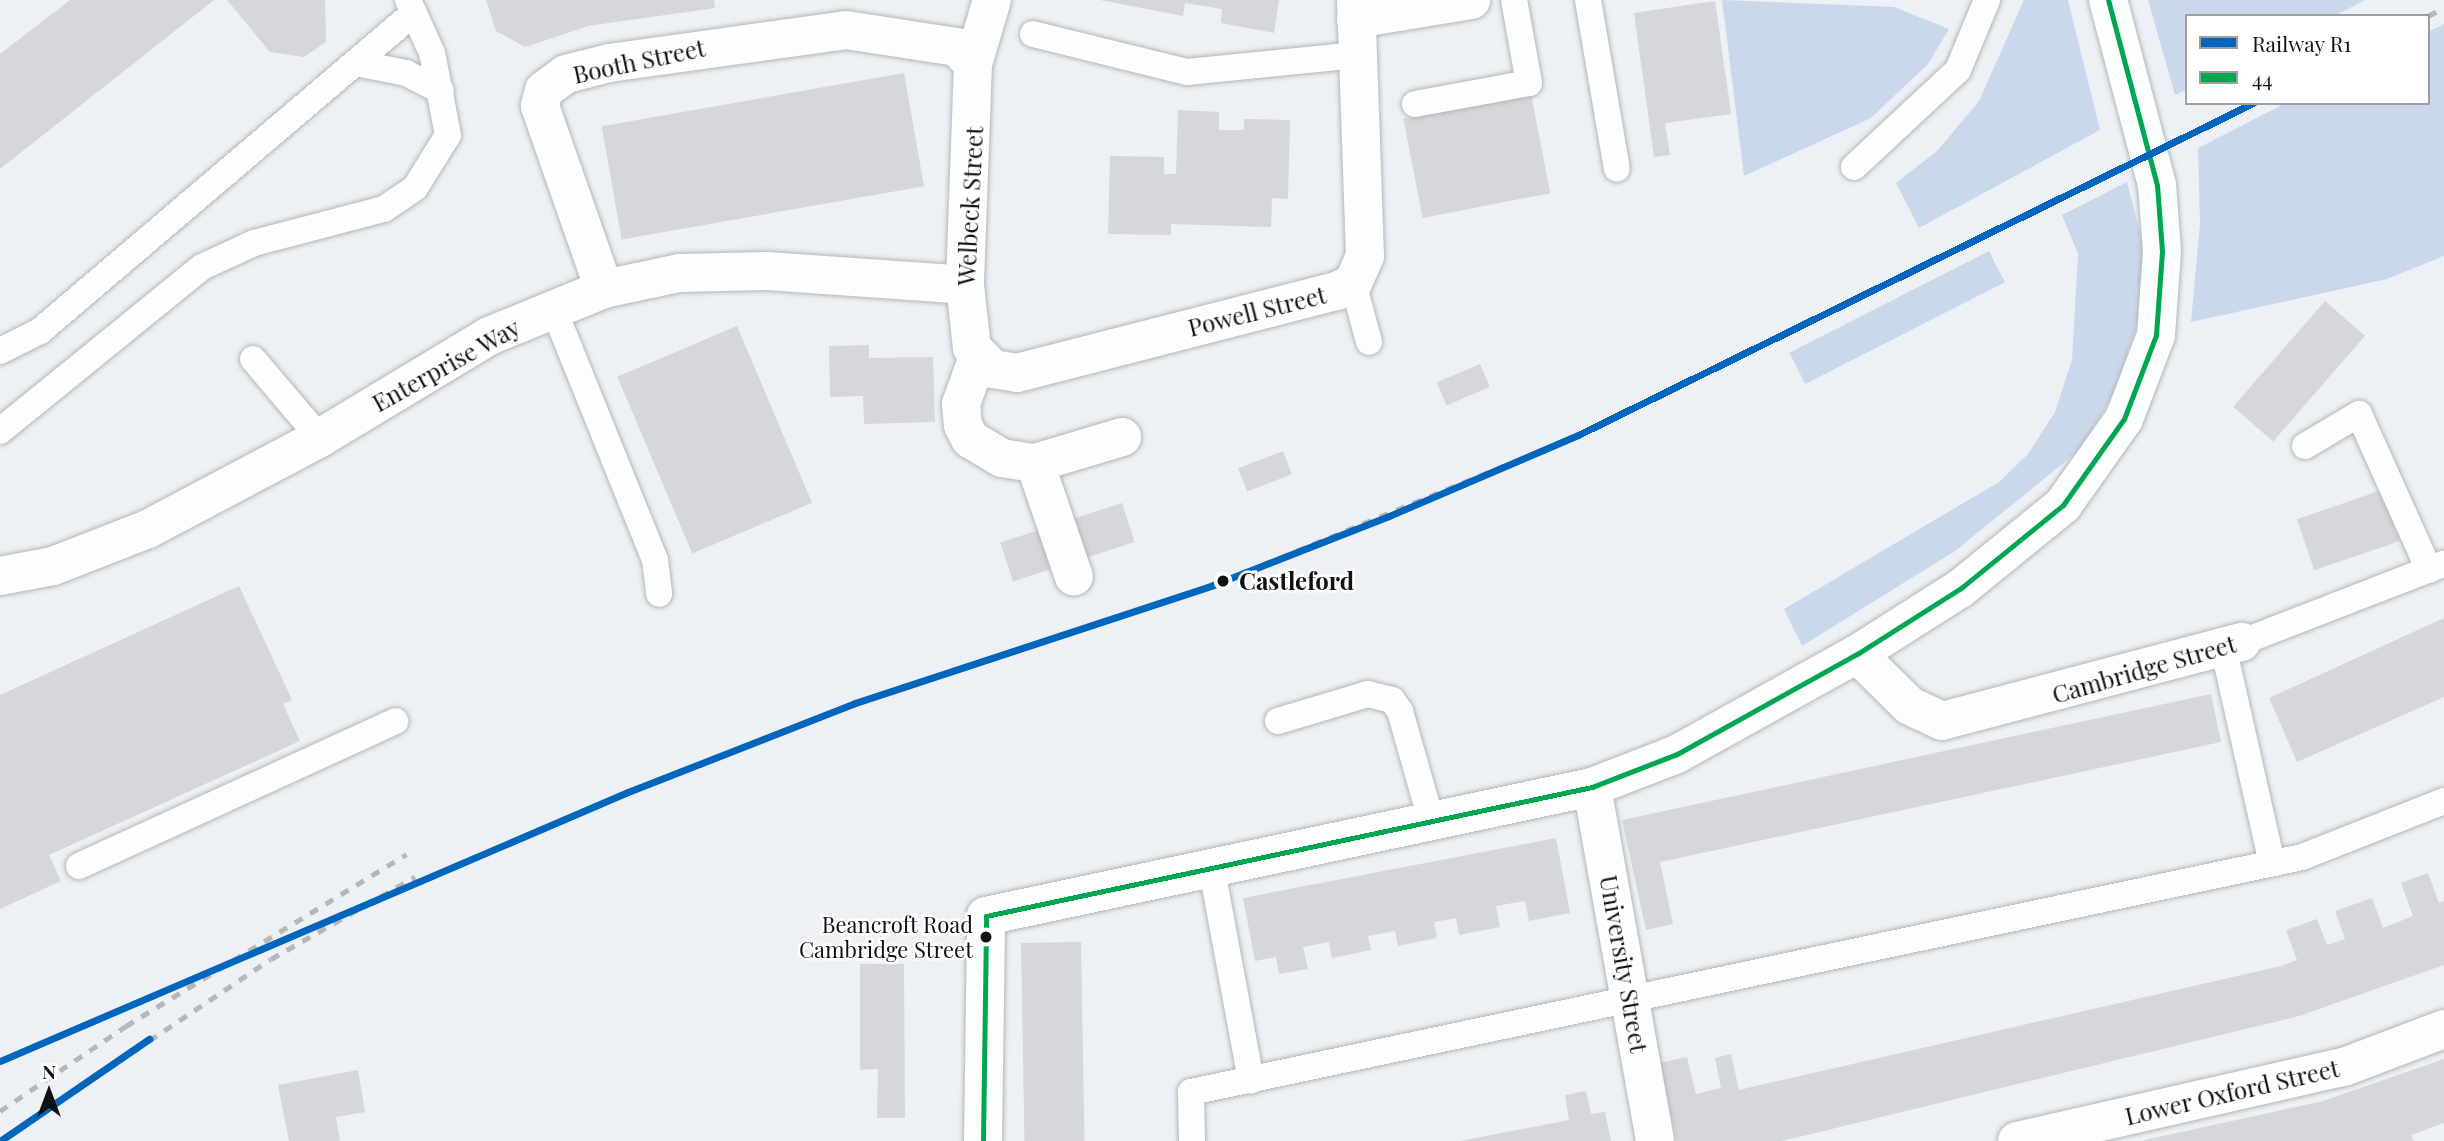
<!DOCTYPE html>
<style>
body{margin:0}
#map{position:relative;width:2444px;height:1141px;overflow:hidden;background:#edf0f4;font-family:"Playfair Display",serif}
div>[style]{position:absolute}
.green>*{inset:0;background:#c9d9eb;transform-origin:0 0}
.building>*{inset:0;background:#d5d7da;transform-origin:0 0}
.roads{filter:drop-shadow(0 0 2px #b4b6b9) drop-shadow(0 0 2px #b4b6b9)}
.service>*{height:26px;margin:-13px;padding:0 13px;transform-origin:13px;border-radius:13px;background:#fcfdfd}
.pedestrian>*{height:38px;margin:-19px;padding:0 19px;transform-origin:19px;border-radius:19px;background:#fcfdfd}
.minor>*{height:38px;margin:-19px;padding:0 19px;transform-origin:19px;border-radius:19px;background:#fcfdfd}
.rail>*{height:5px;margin-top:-2.5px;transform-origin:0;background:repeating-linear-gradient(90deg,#b7b7b8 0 9px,transparent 0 18px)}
.bus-1>*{height:5px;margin:-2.5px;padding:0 2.5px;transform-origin:2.5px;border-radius:2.5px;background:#00a651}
.rail-1>*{height:7px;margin:-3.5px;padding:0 3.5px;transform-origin:3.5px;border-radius:3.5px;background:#0065bd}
.dots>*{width:19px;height:19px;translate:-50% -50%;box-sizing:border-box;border:4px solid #fff;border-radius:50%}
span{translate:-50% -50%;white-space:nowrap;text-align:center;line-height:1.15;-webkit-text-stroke:5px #fff;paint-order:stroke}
.bus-label{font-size:22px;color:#0e1012}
.right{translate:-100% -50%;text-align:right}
.street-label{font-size:24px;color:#0e1012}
.stop-label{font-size:24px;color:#0e1012;font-weight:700}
.left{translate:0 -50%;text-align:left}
.legend{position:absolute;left:2185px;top:14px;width:245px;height:91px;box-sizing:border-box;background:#fff;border:2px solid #9f9fa0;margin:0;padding:9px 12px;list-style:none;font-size:21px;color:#0e1012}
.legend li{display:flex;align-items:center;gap:14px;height:35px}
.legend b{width:35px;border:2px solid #9f9fa0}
.north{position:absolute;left:14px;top:1057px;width:70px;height:70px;-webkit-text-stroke:5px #fff;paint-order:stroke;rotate:0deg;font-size:19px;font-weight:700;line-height:28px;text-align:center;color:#0e1012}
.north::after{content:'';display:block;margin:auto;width:24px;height:32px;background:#0e1012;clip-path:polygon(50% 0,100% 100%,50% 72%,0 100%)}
</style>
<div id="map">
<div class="green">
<i style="clip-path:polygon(1722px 0,1894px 7px,1949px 29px,1928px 64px,1871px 118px,1744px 176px)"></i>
<i style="clip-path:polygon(2024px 0,2068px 0,2100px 130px,1919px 228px,1896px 183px,1937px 151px,1979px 101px)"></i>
<i style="clip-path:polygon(2148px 0,2365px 0,2334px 16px,2187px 16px,2187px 89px,2175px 95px)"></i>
<i style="clip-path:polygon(2444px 24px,2444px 256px,2387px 279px,2191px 322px,2200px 223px,2198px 148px,2286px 103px,2428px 103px,2428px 32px)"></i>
<i style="clip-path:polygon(2127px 182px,2143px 244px,2139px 320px,2114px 393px,2082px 448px,1955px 551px,1802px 646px,1784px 609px,1999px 482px,2028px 454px,2055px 412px,2072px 360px,2078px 254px,2062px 215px)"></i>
<i style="left:1989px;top:251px;width:35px;height:224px;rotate:63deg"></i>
</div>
<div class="building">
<i style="clip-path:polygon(70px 0,214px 0,0 169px,0 54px)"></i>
<i style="clip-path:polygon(227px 0,325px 0,326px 42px,304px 57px,270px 52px)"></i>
<i style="clip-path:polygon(486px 0,714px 0,715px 8px,588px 26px,525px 47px,496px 31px)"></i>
<i style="clip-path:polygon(1100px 0,1279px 0,1274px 33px,1221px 23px,1222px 9px,1185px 3px,1183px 16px)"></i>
<i style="clip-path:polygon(1715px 1px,1731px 114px,1665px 123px,1670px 155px,1654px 157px,1634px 13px)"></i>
<i style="left:904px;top:73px;width:115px;height:307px;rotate:80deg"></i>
<i style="left:1531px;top:94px;width:101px;height:130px;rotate:79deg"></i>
<i style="clip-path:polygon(1178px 110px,1219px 112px,1219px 130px,1244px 130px,1244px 119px,1290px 120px,1288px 199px,1272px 198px,1271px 227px,1171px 224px,1171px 235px,1108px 234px,1110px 156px,1164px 157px,1164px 174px,1176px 174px)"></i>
<i style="left:2325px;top:301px;width:53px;height:140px;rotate:41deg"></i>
<i style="left:737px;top:326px;width:192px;height:130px;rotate:67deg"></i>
<i style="clip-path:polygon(869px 345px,869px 358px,933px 357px,935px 422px,864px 424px,863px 396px,830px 397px,829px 346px)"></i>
<i style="left:1480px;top:364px;width:25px;height:47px;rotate:67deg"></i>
<i style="left:1283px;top:451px;width:25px;height:48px;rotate:69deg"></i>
<i style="left:2382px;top:490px;width:54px;height:90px;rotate:71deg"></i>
<i style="left:1122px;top:503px;width:41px;height:128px;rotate:72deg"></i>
<i style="clip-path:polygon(239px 586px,292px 700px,283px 704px,300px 741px,49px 855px,61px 881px,0 909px,0 695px)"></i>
<i style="clip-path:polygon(2444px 618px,2444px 697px,2297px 762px,2269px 698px)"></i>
<i style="clip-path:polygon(2211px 694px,2221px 742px,1660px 862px,1673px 924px,1646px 930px,1622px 820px)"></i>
<i style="clip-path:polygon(1556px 838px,1570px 913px,1529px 921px,1525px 901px,1496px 906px,1500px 927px,1459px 935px,1456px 918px,1434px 922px,1437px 938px,1398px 946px,1395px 931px,1368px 936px,1371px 950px,1332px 958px,1329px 942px,1303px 947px,1308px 969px,1279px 974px,1276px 957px,1255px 961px,1243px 898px)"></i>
<i style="clip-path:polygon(2428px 873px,2439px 903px,2444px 901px,2444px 965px,2299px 1016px,1782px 1141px,1677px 1141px,1659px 1063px,1687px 1057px,1696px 1094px,1721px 1088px,1715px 1058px,1731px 1054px,1739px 1090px,2281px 966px,2297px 960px,2286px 930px,2317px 919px,2327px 945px,2345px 939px,2335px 911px,2372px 898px,2383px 928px,2413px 916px,2401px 883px)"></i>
<i style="left:1081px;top:942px;width:199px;height:60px;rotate:89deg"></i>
<i style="clip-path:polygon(860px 964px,904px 964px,905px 1118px,877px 1118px,878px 1069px,860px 1070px)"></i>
<i style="clip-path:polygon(2444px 1059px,2444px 1123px,2411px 1135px,2414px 1141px,2140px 1141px,2323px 1101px)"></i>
<i style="clip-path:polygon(358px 1070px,365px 1112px,336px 1117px,340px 1141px,289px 1141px,278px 1085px)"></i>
<i style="clip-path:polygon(1586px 1091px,1591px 1114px,1605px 1112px,1611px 1141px,1460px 1141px,1569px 1120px,1565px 1095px)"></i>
</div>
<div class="roads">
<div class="service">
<i style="left:1588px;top:0;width:171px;rotate:80.3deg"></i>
<i style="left:1033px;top:34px;width:159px;rotate:13.9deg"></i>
<i style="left:1187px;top:72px;width:171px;rotate:-5.7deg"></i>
<i style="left:356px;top:63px;width:51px;rotate:11.3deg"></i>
<i style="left:406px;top:73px;width:39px;rotate:27deg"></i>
<i style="left:1415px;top:104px;width:116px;rotate:-10.4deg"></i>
<i style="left:1529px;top:83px;width:84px;rotate:-100.2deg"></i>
<i style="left:1854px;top:167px;width:142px;rotate:-43deg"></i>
<i style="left:1958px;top:70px;width:76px;rotate:-67.5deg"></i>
<i style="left:1353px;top:283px;width:61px;rotate:74.8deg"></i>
<i style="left:554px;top:310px;width:270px;rotate:68deg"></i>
<i style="left:655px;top:560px;width:34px;rotate:83deg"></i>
<i style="left:0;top:351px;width:45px;rotate:-26.6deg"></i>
<i style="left:40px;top:331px;width:491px;rotate:-40.4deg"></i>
<i style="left:253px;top:359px;width:104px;rotate:49.7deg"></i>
<i style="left:0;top:431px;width:260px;rotate:-39.1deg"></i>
<i style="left:202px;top:267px;width:57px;rotate:-24.8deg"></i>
<i style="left:254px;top:243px;width:134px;rotate:-14.7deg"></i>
<i style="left:384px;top:209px;width:37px;rotate:-34deg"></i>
<i style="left:415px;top:188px;width:62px;rotate:-58.1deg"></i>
<i style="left:448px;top:135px;width:84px;rotate:-101deg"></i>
<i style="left:432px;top:53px;width:58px;rotate:-114.4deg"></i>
<i style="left:2305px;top:446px;width:63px;rotate:-30.7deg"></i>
<i style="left:2359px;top:414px;width:171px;rotate:65.8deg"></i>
<i style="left:2242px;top:642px;width:216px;rotate:-21.2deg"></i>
<i style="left:2223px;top:646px;width:223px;rotate:77.3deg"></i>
<i style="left:1278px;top:721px;width:94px;rotate:-16.7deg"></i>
<i style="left:1368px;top:694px;width:25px;rotate:14deg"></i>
<i style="left:1392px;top:700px;width:14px;rotate:54deg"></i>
<i style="left:1400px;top:711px;width:116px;rotate:74.1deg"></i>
<i style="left:79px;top:866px;width:348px;rotate:-24.6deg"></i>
<i style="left:1212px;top:870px;width:214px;rotate:79.5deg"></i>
<i style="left:1192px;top:1141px;width:49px;rotate:-91.2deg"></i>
<i style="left:1191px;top:1092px;width:1136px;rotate:-11.94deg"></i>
<i style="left:2302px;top:857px;width:153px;rotate:-21.5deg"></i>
</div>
<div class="pedestrian">
<i style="left:973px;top:64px;width:67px;rotate:-73.5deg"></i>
<i style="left:978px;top:357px;width:50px;rotate:109.9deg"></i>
<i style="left:961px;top:404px;width:21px;rotate:85deg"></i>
<i style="left:963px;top:425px;width:16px;rotate:63deg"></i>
<i style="left:970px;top:439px;width:37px;rotate:31deg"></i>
<i style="left:1002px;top:458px;width:33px;rotate:9deg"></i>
<i style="left:1035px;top:463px;width:91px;rotate:-16.6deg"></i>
<i style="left:1035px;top:463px;width:120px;rotate:71.1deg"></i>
</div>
<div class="minor">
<i style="left:1356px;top:19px;width:117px;rotate:-9.4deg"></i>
<i style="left:604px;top:289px;width:194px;rotate:-109.3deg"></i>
<i style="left:540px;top:106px;width:16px;rotate:-76deg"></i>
<i style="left:544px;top:90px;width:27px;rotate:-36deg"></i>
<i style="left:566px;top:74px;width:44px;rotate:-14.3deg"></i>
<i style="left:609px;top:63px;width:239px;rotate:-7.9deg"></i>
<i style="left:846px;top:30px;width:112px;rotate:8.7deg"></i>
<i style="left:957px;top:47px;width:23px;rotate:47deg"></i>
<i style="left:973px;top:64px;width:221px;rotate:92.1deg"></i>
<i style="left:965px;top:285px;width:63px;rotate:83.7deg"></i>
<i style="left:972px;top:348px;width:30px;rotate:45deg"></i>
<i style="left:993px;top:369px;width:24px;rotate:9deg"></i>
<i style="left:1017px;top:373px;width:330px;rotate:-14.4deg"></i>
<i style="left:1337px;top:291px;width:18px;rotate:-27deg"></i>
<i style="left:1353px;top:283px;width:30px;rotate:-66deg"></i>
<i style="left:1365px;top:256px;width:256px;rotate:-92deg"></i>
<i style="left:0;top:576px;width:54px;rotate:-10.7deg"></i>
<i style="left:53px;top:566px;width:102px;rotate:-21.3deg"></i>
<i style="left:148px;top:529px;width:195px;rotate:-27.9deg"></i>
<i style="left:320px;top:438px;width:197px;rotate:-31.1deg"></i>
<i style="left:489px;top:336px;width:124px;rotate:-22.2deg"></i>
<i style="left:604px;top:289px;width:77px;rotate:-12deg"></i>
<i style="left:679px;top:273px;width:88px;rotate:-1.3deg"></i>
<i style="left:767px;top:271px;width:198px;rotate:4deg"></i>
<i style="left:1857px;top:654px;width:74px;rotate:44.5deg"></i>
<i style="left:1910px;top:706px;width:35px;rotate:25deg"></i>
<i style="left:1942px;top:721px;width:310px;rotate:-14.8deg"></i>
<i style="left:1592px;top:787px;width:360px;rotate:79.9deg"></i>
<i style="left:983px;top:1141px;width:225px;rotate:-89.2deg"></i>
<i style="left:986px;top:916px;width:620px;rotate:-12.02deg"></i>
<i style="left:1592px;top:787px;width:91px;rotate:-21.2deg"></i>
<i style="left:1677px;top:754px;width:206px;rotate:-29.1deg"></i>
<i style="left:1857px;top:654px;width:123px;rotate:-32.4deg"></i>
<i style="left:1961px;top:588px;width:132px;rotate:-39.1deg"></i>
<i style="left:2063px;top:505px;width:105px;rotate:-54.7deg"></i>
<i style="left:2124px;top:419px;width:90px;rotate:-69.1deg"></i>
<i style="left:2156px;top:335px;width:84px;rotate:-85.9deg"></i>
<i style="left:2162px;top:251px;width:66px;rotate:-94.3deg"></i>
<i style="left:2157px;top:185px;width:191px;rotate:-104.8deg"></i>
<i style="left:2017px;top:1141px;width:335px;rotate:-12.8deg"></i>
<i style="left:2344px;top:1067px;width:107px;rotate:-20.8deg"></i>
</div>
</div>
<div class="rail">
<i style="left:2428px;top:16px;width:18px;rotate:-27deg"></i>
<i style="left:1213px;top:585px;width:395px;rotate:-22.3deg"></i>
<i style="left:1578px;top:435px;width:752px;rotate:-26.19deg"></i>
<i style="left:0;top:1111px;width:152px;rotate:-34deg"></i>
<i style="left:126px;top:1026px;width:329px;rotate:-31.5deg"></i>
<i style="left:0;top:1141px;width:326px;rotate:-33.9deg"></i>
<i style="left:271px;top:959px;width:166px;rotate:-29.7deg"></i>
</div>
<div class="bus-1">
<i style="left:983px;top:1141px;width:225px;rotate:-89.2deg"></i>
<i style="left:986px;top:916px;width:620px;rotate:-12.02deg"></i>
<i style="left:1592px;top:787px;width:91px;rotate:-21.2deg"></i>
<i style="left:1677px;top:754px;width:206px;rotate:-29.1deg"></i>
<i style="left:1857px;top:654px;width:123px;rotate:-32.4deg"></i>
<i style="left:1961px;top:588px;width:132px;rotate:-39.1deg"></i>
<i style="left:2063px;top:505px;width:105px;rotate:-54.7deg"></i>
<i style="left:2124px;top:419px;width:90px;rotate:-69.1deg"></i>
<i style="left:2156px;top:335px;width:84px;rotate:-85.9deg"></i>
<i style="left:2162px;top:251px;width:66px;rotate:-94.3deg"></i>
<i style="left:2157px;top:185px;width:191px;rotate:-104.8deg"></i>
</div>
<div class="rail-1">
<i style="left:0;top:1061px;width:683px;rotate:-23.19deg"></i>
<i style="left:628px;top:792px;width:244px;rotate:-21.4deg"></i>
<i style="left:855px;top:703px;width:377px;rotate:-18.2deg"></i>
<i style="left:1213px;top:585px;width:189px;rotate:-21.4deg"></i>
<i style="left:1389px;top:516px;width:206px;rotate:-23.2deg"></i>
<i style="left:1578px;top:435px;width:752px;rotate:-26.19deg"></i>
<i style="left:0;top:1141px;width:181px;rotate:-34.4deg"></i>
</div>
<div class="dots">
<i style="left:1223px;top:581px;background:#0e1012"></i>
<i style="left:986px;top:937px;background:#0e1012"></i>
</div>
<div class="bus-label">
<span class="right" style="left:973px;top:937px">Beancroft Road<br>Cambridge Street</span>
</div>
<div class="street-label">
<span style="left:639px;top:61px;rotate:-12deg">Booth Street</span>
<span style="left:970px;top:206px;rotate:-87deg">Welbeck Street</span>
<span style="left:1257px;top:311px;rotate:-14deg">Powell Street</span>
<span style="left:446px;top:365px;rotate:-29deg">Enterprise Way</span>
<span style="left:2144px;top:669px;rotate:-16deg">Cambridge Street</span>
<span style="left:1624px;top:964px;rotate:80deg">University Street</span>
<span style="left:2232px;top:1092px;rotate:-13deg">Lower Oxford Street</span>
</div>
<div class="stop-label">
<span class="left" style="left:1239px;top:581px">Castleford</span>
</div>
<ul class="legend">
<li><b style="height:9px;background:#0065bd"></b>Railway R1</li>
<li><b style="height:9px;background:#00a651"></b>44</li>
</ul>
<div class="north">N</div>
</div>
